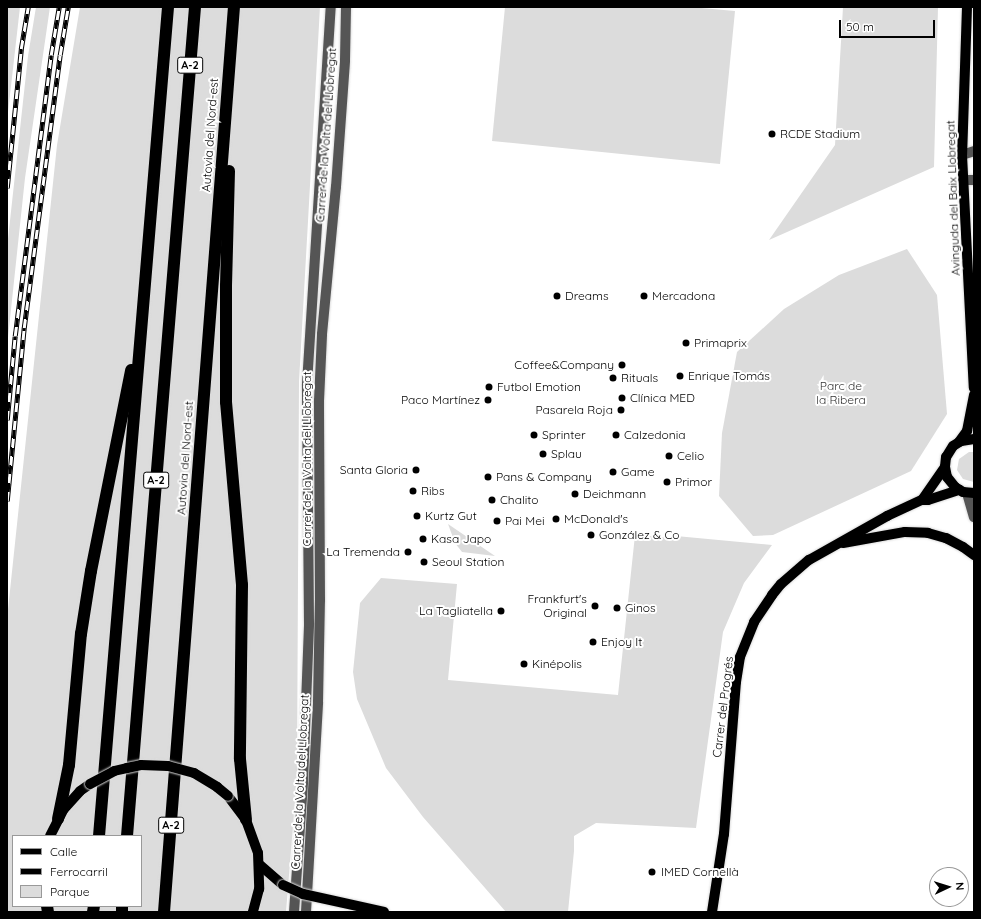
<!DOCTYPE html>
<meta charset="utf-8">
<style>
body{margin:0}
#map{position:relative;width:981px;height:919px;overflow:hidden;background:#fff;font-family:Quicksand,sans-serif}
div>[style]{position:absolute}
.green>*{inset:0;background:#dcdcdc}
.roads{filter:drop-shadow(0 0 1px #dbdbdb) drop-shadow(0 0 1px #dbdbdb)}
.minor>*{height:10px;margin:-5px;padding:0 5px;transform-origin:5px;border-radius:5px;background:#555}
.major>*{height:10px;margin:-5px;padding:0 5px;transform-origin:5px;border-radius:5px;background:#000}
.highway>*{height:12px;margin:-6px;padding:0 6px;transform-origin:6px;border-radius:6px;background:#000}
.rail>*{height:4.5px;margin-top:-2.25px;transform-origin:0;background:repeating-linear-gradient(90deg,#fff 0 9px,#000 0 18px);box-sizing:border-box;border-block:1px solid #000}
.bridges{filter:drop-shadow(0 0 1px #dbdbdb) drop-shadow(0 0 1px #dbdbdb)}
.major-bridge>*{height:10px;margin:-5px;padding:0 5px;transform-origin:5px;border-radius:5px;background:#000}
.dots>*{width:11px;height:11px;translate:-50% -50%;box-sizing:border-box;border:2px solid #fff;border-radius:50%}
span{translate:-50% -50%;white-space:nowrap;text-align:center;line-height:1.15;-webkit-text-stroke:4px #fff;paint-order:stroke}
.shield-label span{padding:1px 3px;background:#fff;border:1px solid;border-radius:3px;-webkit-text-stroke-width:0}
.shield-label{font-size:11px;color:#000;font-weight:700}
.poi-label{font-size:12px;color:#000}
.left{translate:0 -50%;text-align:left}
.right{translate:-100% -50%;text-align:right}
.street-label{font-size:12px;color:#000}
.park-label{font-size:12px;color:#333}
.frame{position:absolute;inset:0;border:8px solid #000;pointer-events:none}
.legend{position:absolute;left:12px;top:835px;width:130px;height:72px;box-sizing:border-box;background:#fff;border:1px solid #999;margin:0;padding:5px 7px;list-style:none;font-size:12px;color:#000}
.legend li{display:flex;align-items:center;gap:8px;height:20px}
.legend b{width:20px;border:1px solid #999}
.north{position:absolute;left:929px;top:867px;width:40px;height:40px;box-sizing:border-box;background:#fff;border:1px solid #999;border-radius:50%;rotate:86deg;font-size:11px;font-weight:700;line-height:16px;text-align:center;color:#000}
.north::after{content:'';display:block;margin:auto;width:14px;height:18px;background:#000;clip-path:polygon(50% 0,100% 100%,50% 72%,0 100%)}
.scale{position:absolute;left:839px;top:20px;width:96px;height:18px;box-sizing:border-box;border:2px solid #000;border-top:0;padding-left:5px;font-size:12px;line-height:14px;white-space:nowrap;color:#000;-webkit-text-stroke:3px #fff;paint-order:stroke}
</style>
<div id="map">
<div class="green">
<i style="clip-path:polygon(7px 7px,20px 7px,7px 121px)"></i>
<i style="clip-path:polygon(36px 7px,50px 7px,25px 178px,7px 347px,7px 248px,28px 56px)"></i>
<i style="clip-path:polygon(evenodd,80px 7px,320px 7px,299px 382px,297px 776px,286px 912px,7px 912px,7px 619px,57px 145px,80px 7px,13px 836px,141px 836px,141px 906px,13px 906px,13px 836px)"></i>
<i style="clip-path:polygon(505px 7px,690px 7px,735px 11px,720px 164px,492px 141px)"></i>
<i style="clip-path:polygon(843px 7px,938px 7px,934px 167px,769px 240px,835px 145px)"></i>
<i style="clip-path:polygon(907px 249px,937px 295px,947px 414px,911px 471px,773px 535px,753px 536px,719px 496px,722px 433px,737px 352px,784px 309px,839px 275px)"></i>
<i style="clip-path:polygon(969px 452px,974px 452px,974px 482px,963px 479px,957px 470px,959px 459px)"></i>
<i style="clip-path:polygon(448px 524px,495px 556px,462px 552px,455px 543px)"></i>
<i style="clip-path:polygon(635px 535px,675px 538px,676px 536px,772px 545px,744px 583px,723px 632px,696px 828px,596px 823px,574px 836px,574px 851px,568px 912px,506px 912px,423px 817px,386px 768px,357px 699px,353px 672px,360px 603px,381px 578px,457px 584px,448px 680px,618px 695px)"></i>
</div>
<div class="roads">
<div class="minor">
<i style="left:962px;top:155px;width:13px;rotate:-18deg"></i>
<i style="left:963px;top:180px;width:11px"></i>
<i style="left:967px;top:493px;width:25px;rotate:74deg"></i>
<i style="left:294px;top:912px;width:130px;rotate:-86deg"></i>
<i style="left:303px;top:782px;width:159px;rotate:-87.8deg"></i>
<i style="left:309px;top:623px;width:239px;rotate:-90.5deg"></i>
<i style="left:307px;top:384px;width:378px;rotate:-86.4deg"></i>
<i style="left:306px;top:912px;width:210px;rotate:-86.7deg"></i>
<i style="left:318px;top:702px;width:102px;rotate:-88.9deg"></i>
<i style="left:320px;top:600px;width:199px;rotate:-90.3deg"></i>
<i style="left:319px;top:401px;width:67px;rotate:-87.4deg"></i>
<i style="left:322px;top:334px;width:148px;rotate:-84.6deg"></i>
<i style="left:336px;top:187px;width:127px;rotate:-85.9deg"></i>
<i style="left:345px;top:60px;width:53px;rotate:-88.9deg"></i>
</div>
<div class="major">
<i style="left:967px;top:7px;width:148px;rotate:91.9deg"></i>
<i style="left:962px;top:155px;width:233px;rotate:87.1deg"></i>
<i style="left:974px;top:439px;width:13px;rotate:171deg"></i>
<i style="left:961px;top:441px;width:9px;rotate:148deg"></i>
<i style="left:953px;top:446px;width:13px;rotate:122deg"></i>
<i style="left:946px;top:457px;width:10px;rotate:96deg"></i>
<i style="left:945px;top:467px;width:10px;rotate:79deg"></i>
<i style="left:947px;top:477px;width:13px;rotate:51deg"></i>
<i style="left:955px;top:487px;width:9px;rotate:32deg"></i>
<i style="left:963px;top:492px;width:11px;rotate:5deg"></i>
<i style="left:959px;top:442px;width:14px;rotate:-54deg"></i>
<i style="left:967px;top:431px;width:37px;rotate:-79deg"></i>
<i style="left:922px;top:500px;width:40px;rotate:-55.1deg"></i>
<i style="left:843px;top:543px;width:63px;rotate:-10.1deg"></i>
<i style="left:905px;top:532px;width:23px;rotate:2deg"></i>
<i style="left:928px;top:533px;width:19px;rotate:16deg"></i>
<i style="left:946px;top:538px;width:19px;rotate:28deg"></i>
<i style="left:963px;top:547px;width:14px;rotate:36deg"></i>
<i style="left:228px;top:796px;width:30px;rotate:53deg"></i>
<i style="left:246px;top:820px;width:35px;rotate:70deg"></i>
<i style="left:258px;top:853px;width:36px;rotate:88deg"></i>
<i style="left:259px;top:889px;width:24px;rotate:105deg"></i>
<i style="left:50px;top:836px;width:30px;rotate:-63deg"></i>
<i style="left:64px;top:809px;width:24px;rotate:-48deg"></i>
<i style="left:80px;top:791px;width:12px;rotate:-35deg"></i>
<i style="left:260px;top:865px;width:30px;rotate:41deg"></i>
<i style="left:712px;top:912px;width:79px;rotate:-81.3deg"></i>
<i style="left:724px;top:834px;width:152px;rotate:-85.5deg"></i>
<i style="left:736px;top:682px;width:25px;rotate:-81deg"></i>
<i style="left:740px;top:657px;width:38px;rotate:-68deg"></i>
<i style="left:754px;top:622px;width:32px;rotate:-56deg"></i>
<i style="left:772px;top:595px;width:14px;rotate:-51deg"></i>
<i style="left:781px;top:584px;width:37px;rotate:-41deg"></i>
<i style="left:809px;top:560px;width:90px;rotate:-29.4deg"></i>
<i style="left:887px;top:516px;width:38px;rotate:-25deg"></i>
<i style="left:922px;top:500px;width:6px"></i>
<i style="left:928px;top:500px;width:33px;rotate:-18deg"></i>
</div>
<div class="highway">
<i style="left:229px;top:171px;width:115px;rotate:91.5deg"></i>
<i style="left:226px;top:286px;width:116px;rotate:90deg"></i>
<i style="left:226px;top:402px;width:184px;rotate:85deg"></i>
<i style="left:242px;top:585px;width:174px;rotate:90.7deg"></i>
<i style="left:240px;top:759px;width:61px;rotate:84.4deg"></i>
<i style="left:58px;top:819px;width:55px;rotate:-78.5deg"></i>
<i style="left:69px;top:765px;width:132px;rotate:-84.8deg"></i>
<i style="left:81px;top:634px;width:64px;rotate:-81deg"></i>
<i style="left:91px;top:571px;width:205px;rotate:-78.7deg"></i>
<i style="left:99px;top:836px;width:832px;rotate:-85.24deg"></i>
<i style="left:127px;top:836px;width:832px;rotate:-85.31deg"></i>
<i style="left:47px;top:906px;width:6px;rotate:81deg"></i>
<i style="left:93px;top:912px;width:6px;rotate:-81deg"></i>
<i style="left:122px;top:912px;width:6px;rotate:-90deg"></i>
<i style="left:164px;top:912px;width:908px;rotate:-85.58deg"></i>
</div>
</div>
<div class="rail">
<i style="left:7px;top:188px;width:140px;rotate:-84.2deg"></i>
<i style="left:21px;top:49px;width:43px;rotate:-80.5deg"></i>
<i style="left:7px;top:420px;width:84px;rotate:-84.6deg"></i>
<i style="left:15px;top:336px;width:283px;rotate:-82.7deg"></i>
<i style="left:51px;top:55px;width:49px;rotate:-80.5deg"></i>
<i style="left:7px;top:501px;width:174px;rotate:-84.4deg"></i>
<i style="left:24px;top:328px;width:275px;rotate:-82.5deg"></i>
<i style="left:60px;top:55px;width:49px;rotate:-80.5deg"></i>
</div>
<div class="bridges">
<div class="major-bridge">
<i style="left:90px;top:784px;width:27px;rotate:-28deg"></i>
<i style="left:114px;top:771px;width:13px;rotate:-13deg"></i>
<i style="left:127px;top:768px;width:14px;rotate:-12deg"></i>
<i style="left:141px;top:765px;width:27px;rotate:2deg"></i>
<i style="left:168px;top:766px;width:27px;rotate:15deg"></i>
<i style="left:194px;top:773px;width:27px;rotate:31deg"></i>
<i style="left:217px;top:787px;width:14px;rotate:39deg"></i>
<i style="left:283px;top:885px;width:22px;rotate:24deg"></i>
<i style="left:303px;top:894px;width:83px;rotate:12.5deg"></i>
</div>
</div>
<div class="dots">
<i style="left:772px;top:134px;background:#000"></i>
<i style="left:557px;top:296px;background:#000"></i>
<i style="left:644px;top:296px;background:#000"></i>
<i style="left:686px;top:343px;background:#000"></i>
<i style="left:622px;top:365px;background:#000"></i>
<i style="left:680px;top:376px;background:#000"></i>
<i style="left:613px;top:378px;background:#000"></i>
<i style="left:489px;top:387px;background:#000"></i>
<i style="left:622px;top:398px;background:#000"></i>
<i style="left:488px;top:400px;background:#000"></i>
<i style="left:621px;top:410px;background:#000"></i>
<i style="left:534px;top:435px;background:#000"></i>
<i style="left:616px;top:435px;background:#000"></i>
<i style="left:543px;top:454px;background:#000"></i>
<i style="left:669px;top:456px;background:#000"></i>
<i style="left:416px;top:470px;background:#000"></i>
<i style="left:613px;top:472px;background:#000"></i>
<i style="left:488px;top:477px;background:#000"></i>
<i style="left:667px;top:482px;background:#000"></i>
<i style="left:413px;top:491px;background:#000"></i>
<i style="left:575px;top:494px;background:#000"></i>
<i style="left:492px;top:500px;background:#000"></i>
<i style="left:417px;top:516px;background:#000"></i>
<i style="left:556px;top:519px;background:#000"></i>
<i style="left:497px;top:521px;background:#000"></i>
<i style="left:591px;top:535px;background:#000"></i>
<i style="left:423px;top:539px;background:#000"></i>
<i style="left:408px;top:552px;background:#000"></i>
<i style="left:424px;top:562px;background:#000"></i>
<i style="left:595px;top:606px;background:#000"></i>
<i style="left:617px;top:608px;background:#000"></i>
<i style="left:501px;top:611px;background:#000"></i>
<i style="left:593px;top:642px;background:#000"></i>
<i style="left:524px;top:664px;background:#000"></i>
<i style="left:652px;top:872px;background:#000"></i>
</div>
<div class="shield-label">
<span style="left:190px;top:65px">A-2</span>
<span style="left:156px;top:480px">A-2</span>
<span style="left:171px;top:825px">A-2</span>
</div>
<div class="poi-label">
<span class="left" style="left:780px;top:134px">RCDE Stadium</span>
<span class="left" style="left:565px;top:296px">Dreams</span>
<span class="left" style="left:652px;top:296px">Mercadona</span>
<span class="left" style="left:694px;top:343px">Primaprix</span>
<span class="right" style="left:614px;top:365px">Coffee&amp;Company</span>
<span class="left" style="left:688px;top:376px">Enrique Tomás</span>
<span class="left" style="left:621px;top:378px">Rituals</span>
<span class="left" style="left:497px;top:387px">Futbol Emotion</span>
<span class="left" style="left:630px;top:398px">Clínica MED</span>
<span class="right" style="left:480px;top:400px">Paco Martínez</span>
<span class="right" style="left:613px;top:410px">Pasarela Roja</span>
<span class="left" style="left:542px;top:435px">Sprinter</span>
<span class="left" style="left:624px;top:435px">Calzedonia</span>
<span class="left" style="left:551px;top:454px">Splau</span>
<span class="left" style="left:677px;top:456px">Celio</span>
<span class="right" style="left:408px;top:470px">Santa Gloria</span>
<span class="left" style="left:621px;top:472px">Game</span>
<span class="left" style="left:496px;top:477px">Pans &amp; Company</span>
<span class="left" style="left:675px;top:482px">Primor</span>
<span class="left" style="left:421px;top:491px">Ribs</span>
<span class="left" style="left:583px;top:494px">Deichmann</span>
<span class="left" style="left:500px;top:500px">Chalito</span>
<span class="left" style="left:425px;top:516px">Kurtz Gut</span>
<span class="left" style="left:564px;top:519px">McDonald's</span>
<span class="left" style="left:505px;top:521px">Pai Mei</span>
<span class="left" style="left:599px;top:535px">González &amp; Co</span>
<span class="left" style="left:431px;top:539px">Kasa Japo</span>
<span class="right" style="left:400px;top:552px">La Tremenda</span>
<span class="left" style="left:432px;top:562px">Seoul Station</span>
<span class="right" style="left:587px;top:606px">Frankfurt's<br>Original</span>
<span class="left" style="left:625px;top:608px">Ginos</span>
<span class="right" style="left:493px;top:611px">La Tagliatella</span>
<span class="left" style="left:601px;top:642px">Enjoy It</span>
<span class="left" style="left:532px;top:664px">Kinépolis</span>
<span class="left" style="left:661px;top:872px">IMED Cornellà</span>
</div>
<div class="street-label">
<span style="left:210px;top:135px;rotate:-86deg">Autovia del Nord-est</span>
<span style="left:326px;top:135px;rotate:-86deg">Carrer de la Volta del Llobregat</span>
<span style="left:953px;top:198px;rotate:-92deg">Avinguda del Baix Llobregat</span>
<span style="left:185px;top:458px;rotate:-86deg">Autovia del Nord-est</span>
<span style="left:307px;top:459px;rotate:-90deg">Carrer de la Volta del Llobregat</span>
<span style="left:723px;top:707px;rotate:-83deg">Carrer del Progrés</span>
<span style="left:300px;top:782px;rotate:-87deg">Carrer de la Volta del Llobregat</span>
</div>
<div class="park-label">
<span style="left:841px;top:393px">Parc de<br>la Ribera</span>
</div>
<div class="frame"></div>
<ul class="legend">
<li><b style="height:5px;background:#000"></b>Calle</li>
<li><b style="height:5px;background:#000"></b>Ferrocarril</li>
<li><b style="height:11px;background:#dcdcdc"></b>Parque</li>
</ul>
<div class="north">N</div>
<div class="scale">50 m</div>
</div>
